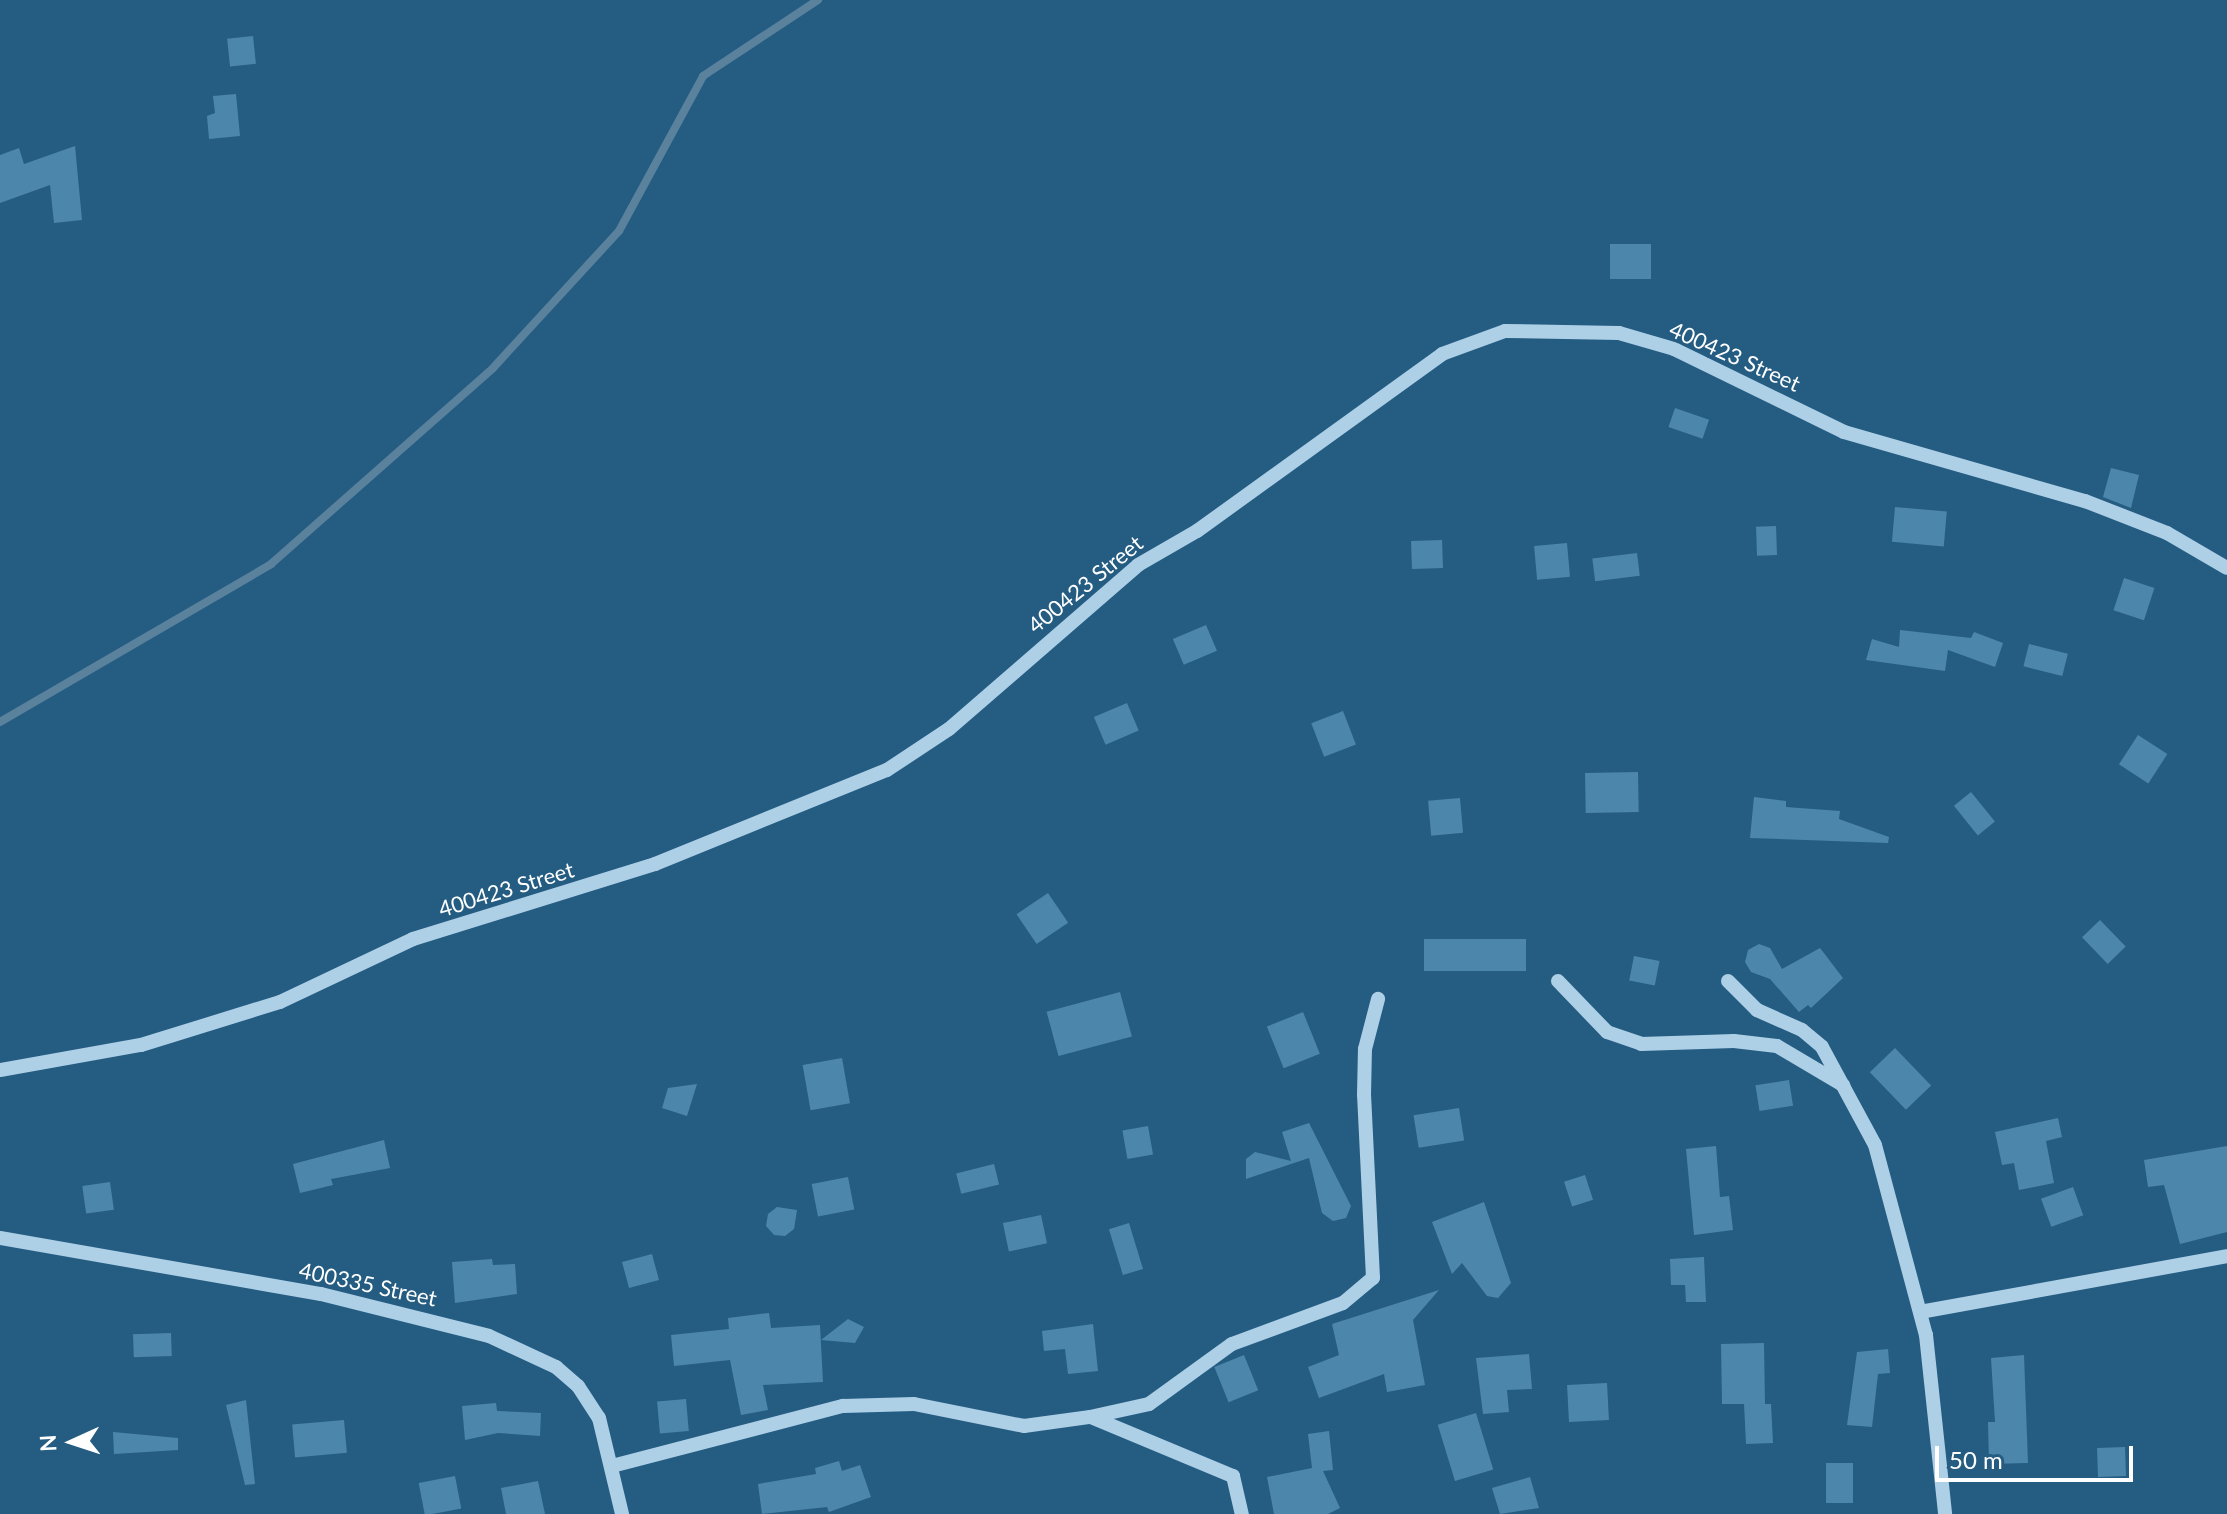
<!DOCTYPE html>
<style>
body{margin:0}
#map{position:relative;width:2227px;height:1514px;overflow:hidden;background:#255c82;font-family:Lato,sans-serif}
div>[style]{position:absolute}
.stream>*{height:8px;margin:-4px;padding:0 4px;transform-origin:4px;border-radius:4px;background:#5a829c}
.building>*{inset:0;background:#4d86ab;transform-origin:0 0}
.minor>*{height:14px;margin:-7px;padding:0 7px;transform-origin:7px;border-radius:7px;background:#add0e7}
span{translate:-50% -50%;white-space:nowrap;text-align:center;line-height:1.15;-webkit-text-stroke:6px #255c82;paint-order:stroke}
.street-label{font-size:22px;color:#fff}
.north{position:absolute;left:32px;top:1402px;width:80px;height:80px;-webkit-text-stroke:6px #255c82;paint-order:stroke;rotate:267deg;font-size:22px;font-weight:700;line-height:32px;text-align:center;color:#fff}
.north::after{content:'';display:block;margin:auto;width:28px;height:36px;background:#fff;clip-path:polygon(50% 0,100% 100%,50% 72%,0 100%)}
.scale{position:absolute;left:1935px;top:1446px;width:198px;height:36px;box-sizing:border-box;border:4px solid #fff;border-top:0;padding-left:10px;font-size:24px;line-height:28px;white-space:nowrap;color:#fff;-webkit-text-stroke:6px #255c82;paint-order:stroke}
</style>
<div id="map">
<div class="stream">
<i style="left:0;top:722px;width:314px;rotate:-30.2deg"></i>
<i style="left:271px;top:564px;width:296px;rotate:-41.4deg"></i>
<i style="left:493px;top:368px;width:186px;rotate:-47.4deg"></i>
<i style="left:619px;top:231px;width:176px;rotate:-61.5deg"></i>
<i style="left:703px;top:76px;width:138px;rotate:-33.5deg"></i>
</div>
<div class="building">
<i style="left:253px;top:36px;width:28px;height:26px;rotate:84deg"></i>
<i style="clip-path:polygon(236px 94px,240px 136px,209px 139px,207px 116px,215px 113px,213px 96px)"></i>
<i style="clip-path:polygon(75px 146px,82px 220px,54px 223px,50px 185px,0 203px,0 155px,19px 148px,24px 164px)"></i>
<i style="left:1610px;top:244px;width:41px;height:35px"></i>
<i style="left:1675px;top:408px;width:36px;height:20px;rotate:19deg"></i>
<i style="clip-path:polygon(2111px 468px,2139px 475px,2131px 508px,2103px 497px)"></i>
<i style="left:1895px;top:507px;width:52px;height:35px;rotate:5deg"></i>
<i style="left:1776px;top:526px;width:29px;height:20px;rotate:88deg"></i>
<i style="left:1442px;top:540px;width:28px;height:31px;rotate:88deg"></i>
<i style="left:1567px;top:543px;width:34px;height:33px;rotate:85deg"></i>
<i style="left:1637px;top:553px;width:23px;height:45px;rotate:83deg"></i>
<i style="left:2124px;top:578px;width:32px;height:34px;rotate:18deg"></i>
<i style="left:1206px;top:625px;width:28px;height:36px;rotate:67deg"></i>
<i style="clip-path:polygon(1900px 630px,1971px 638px,1974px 632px,2003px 643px,1995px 667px,1948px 650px,1945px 671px,1866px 660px,1872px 639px,1899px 647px)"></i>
<i style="left:2029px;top:644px;width:40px;height:23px;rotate:14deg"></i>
<i style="left:1127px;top:703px;width:30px;height:36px;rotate:67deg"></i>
<i style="left:1343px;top:711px;width:36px;height:34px;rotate:69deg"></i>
<i style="left:2138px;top:735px;width:35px;height:35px;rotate:33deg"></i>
<i style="left:1638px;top:772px;width:40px;height:53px;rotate:89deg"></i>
<i style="left:1971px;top:792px;width:38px;height:22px;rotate:51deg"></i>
<i style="clip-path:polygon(1754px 797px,1786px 801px,1786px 807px,1840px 811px,1839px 819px,1889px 837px,1888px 843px,1750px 838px)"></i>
<i style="left:1460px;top:798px;width:35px;height:32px;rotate:85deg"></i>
<i style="left:1048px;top:893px;width:36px;height:38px;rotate:56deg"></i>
<i style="left:2100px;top:920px;width:37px;height:25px;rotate:46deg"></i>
<i style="left:1424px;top:939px;width:102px;height:32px"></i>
<i style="clip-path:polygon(1759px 944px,1770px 948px,1782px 969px,1820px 948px,1843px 978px,1811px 1008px,1808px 1005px,1799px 1012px,1770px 979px,1751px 972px,1745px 962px,1748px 950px)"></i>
<i style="left:1634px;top:956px;width:26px;height:25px;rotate:11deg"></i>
<i style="left:1120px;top:992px;width:46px;height:76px;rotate:75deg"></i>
<i style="left:1303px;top:1012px;width:45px;height:39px;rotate:68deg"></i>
<i style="left:1895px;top:1048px;width:52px;height:35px;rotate:46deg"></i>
<i style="left:842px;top:1058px;width:46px;height:40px;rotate:80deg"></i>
<i style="left:1789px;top:1080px;width:26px;height:34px;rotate:81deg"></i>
<i style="clip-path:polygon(697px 1084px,687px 1116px,662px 1108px,668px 1088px)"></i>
<i style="left:1459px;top:1108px;width:33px;height:46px;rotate:81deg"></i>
<i style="clip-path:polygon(2058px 1118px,2062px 1137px,2046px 1141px,2054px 1183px,2019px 1190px,2014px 1163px,2002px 1165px,1995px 1132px)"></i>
<i style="clip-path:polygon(1309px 1123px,1351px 1206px,1346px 1218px,1333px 1221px,1322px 1213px,1309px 1158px,1246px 1179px,1246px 1159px,1255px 1152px,1291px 1161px,1282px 1132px)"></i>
<i style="left:1148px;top:1126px;width:29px;height:26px;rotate:80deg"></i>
<i style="clip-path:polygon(384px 1140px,390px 1168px,331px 1179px,333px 1185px,300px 1193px,293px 1164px)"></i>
<i style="clip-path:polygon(1716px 1146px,1720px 1197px,1729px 1196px,1733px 1230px,1694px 1235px,1686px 1149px)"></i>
<i style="clip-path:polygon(2227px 1146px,2227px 1232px,2180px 1244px,2164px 1185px,2148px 1187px,2144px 1160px)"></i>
<i style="left:994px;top:1164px;width:21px;height:39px;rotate:76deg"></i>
<i style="left:1585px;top:1175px;width:26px;height:22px;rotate:72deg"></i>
<i style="left:848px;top:1177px;width:33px;height:37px;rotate:79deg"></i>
<i style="left:110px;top:1182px;width:28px;height:28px;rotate:82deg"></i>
<i style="left:2073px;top:1187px;width:30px;height:34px;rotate:70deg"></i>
<i style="clip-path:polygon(1484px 1202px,1511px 1283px,1498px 1298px,1487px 1296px,1462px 1263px,1452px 1274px,1432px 1222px)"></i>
<i style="clip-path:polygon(777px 1207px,797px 1210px,794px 1229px,785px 1236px,774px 1235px,766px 1226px,768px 1214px)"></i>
<i style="left:1041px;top:1215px;width:29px;height:39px;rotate:78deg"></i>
<i style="left:1129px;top:1223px;width:48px;height:21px;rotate:73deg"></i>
<i style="left:652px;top:1254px;width:27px;height:31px;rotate:75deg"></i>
<i style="clip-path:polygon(1704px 1257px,1706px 1302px,1686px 1302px,1685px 1285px,1671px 1285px,1670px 1259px)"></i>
<i style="clip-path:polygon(492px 1259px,493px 1265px,515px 1264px,517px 1294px,455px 1303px,452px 1262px)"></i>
<i style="clip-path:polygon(1439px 1290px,1413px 1320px,1425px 1385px,1387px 1392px,1384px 1374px,1319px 1398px,1308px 1367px,1339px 1355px,1332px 1324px)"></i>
<i style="clip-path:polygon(769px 1313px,771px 1328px,820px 1325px,823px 1382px,763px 1385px,768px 1410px,741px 1415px,730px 1360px,674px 1366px,671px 1335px,729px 1329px,728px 1318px)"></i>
<i style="clip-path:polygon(848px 1319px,864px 1327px,855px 1343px,821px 1340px)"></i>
<i style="clip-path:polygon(1093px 1324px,1098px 1371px,1068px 1374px,1065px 1349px,1044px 1351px,1042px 1331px)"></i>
<i style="left:171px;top:1333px;width:23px;height:38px;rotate:88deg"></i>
<i style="clip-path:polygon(1764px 1343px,1765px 1404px,1771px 1404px,1773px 1443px,1746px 1444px,1744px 1404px,1722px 1404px,1721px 1344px)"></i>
<i style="clip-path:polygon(1888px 1349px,1890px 1373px,1878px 1374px,1872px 1427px,1847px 1425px,1857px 1352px)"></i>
<i style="clip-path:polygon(1529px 1354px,1532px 1389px,1507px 1390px,1509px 1412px,1483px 1414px,1476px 1358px)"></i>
<i style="left:1244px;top:1355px;width:38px;height:32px;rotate:68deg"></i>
<i style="clip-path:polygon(2024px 1355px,2028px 1463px,1989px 1464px,1988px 1422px,1995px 1422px,1991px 1358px)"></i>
<i style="left:1607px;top:1383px;width:37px;height:40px;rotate:87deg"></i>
<i style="left:686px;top:1399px;width:32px;height:29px;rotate:85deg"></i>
<i style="clip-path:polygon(246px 1400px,255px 1484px,245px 1485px,226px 1405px)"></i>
<i style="clip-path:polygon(496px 1403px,497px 1411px,541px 1413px,540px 1436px,498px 1433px,465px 1440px,462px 1406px)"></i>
<i style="left:1476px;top:1413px;width:59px;height:40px;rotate:73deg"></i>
<i style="left:344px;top:1420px;width:33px;height:52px;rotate:85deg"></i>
<i style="clip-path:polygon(1329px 1431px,1333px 1470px,1323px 1471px,1340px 1508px,1328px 1514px,1274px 1514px,1267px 1477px,1312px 1468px,1308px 1434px)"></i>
<i style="clip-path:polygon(113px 1432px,178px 1438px,178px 1450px,114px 1454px)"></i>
<i style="left:2125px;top:1447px;width:29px;height:28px;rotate:88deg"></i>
<i style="clip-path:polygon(839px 1461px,842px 1471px,860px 1465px,871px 1497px,829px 1512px,827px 1507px,762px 1514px,758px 1484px,816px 1474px,815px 1468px)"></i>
<i style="left:1826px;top:1463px;width:27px;height:40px"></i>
<i style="left:455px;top:1476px;width:33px;height:37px;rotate:79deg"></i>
<i style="clip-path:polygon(1530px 1477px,1539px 1508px,1500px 1514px,1492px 1488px)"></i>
<i style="clip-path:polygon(538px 1481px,545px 1514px,506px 1514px,501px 1488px)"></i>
</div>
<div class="minor">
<i style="left:1558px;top:981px;width:71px;rotate:46.1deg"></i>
<i style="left:1607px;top:1032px;width:36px;rotate:19deg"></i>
<i style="left:1641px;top:1044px;width:93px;rotate:-1.8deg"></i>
<i style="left:1734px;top:1041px;width:43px;rotate:6.6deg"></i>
<i style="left:1777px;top:1046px;width:77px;rotate:30.6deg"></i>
<i style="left:1728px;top:981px;width:41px;rotate:45deg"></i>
<i style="left:1757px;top:1010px;width:49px;rotate:24deg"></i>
<i style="left:1802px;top:1030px;width:26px;rotate:40deg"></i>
<i style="left:1822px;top:1047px;width:111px;rotate:61.6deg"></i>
<i style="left:1875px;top:1145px;width:197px;rotate:75deg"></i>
<i style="left:1926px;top:1335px;width:180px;rotate:83.9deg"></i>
<i style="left:0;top:1070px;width:143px;rotate:-10.1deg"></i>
<i style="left:141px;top:1045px;width:145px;rotate:-17.2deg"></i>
<i style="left:280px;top:1002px;width:147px;rotate:-25.3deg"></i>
<i style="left:413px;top:939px;width:253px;rotate:-17.2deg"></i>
<i style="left:655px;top:864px;width:250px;rotate:-22.1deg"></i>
<i style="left:887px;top:770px;width:74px;rotate:-33.5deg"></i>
<i style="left:949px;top:729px;width:250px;rotate:-40.9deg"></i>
<i style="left:1138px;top:565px;width:68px;rotate:-30deg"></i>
<i style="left:1197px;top:531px;width:302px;rotate:-35.8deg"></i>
<i style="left:1442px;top:354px;width:67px;rotate:-20.1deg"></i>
<i style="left:1505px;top:331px;width:114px;rotate:1deg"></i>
<i style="left:1619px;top:333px;width:57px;rotate:16.2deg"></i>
<i style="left:1674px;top:349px;width:189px;rotate:26deg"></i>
<i style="left:1844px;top:432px;width:251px;rotate:16deg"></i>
<i style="left:2085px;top:501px;width:88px;rotate:21.3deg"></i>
<i style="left:2167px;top:533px;width:69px;rotate:30.3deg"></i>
<i style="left:0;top:1238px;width:326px;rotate:9.9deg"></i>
<i style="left:321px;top:1294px;width:173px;rotate:14deg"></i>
<i style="left:489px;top:1336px;width:74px;rotate:24.8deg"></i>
<i style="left:556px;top:1367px;width:29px;rotate:41deg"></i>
<i style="left:578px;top:1386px;width:38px;rotate:57deg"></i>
<i style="left:599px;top:1418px;width:99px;rotate:76.5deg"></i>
<i style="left:1920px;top:1312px;width:312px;rotate:-10.3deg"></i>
<i style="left:1091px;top:1417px;width:154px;rotate:22.6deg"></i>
<i style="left:1233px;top:1476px;width:39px;rotate:77deg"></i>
<i style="left:612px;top:1466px;width:239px;rotate:-14.6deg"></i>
<i style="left:843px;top:1406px;width:71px;rotate:-1.6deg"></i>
<i style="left:914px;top:1404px;width:112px;rotate:11.3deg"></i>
<i style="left:1024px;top:1426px;width:67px;rotate:-7.8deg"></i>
<i style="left:1090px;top:1417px;width:60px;rotate:-12.4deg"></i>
<i style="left:1149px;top:1404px;width:102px;rotate:-35.9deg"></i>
<i style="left:1232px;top:1344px;width:118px;rotate:-20.3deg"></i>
<i style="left:1343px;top:1303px;width:39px;rotate:-40deg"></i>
<i style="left:1373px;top:1278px;width:183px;rotate:-92.8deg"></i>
<i style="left:1364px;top:1095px;width:46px;rotate:-88.8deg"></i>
<i style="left:1365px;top:1049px;width:52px;rotate:-75.4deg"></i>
</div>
<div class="street-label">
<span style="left:1735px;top:356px;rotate:24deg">400423 Street</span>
<span style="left:1085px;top:584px;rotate:-39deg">400423 Street</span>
<span style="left:506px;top:889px;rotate:-17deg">400423 Street</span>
<span style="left:368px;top:1284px;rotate:12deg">400335 Street</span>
</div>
<div class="north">N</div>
<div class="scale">50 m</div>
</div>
